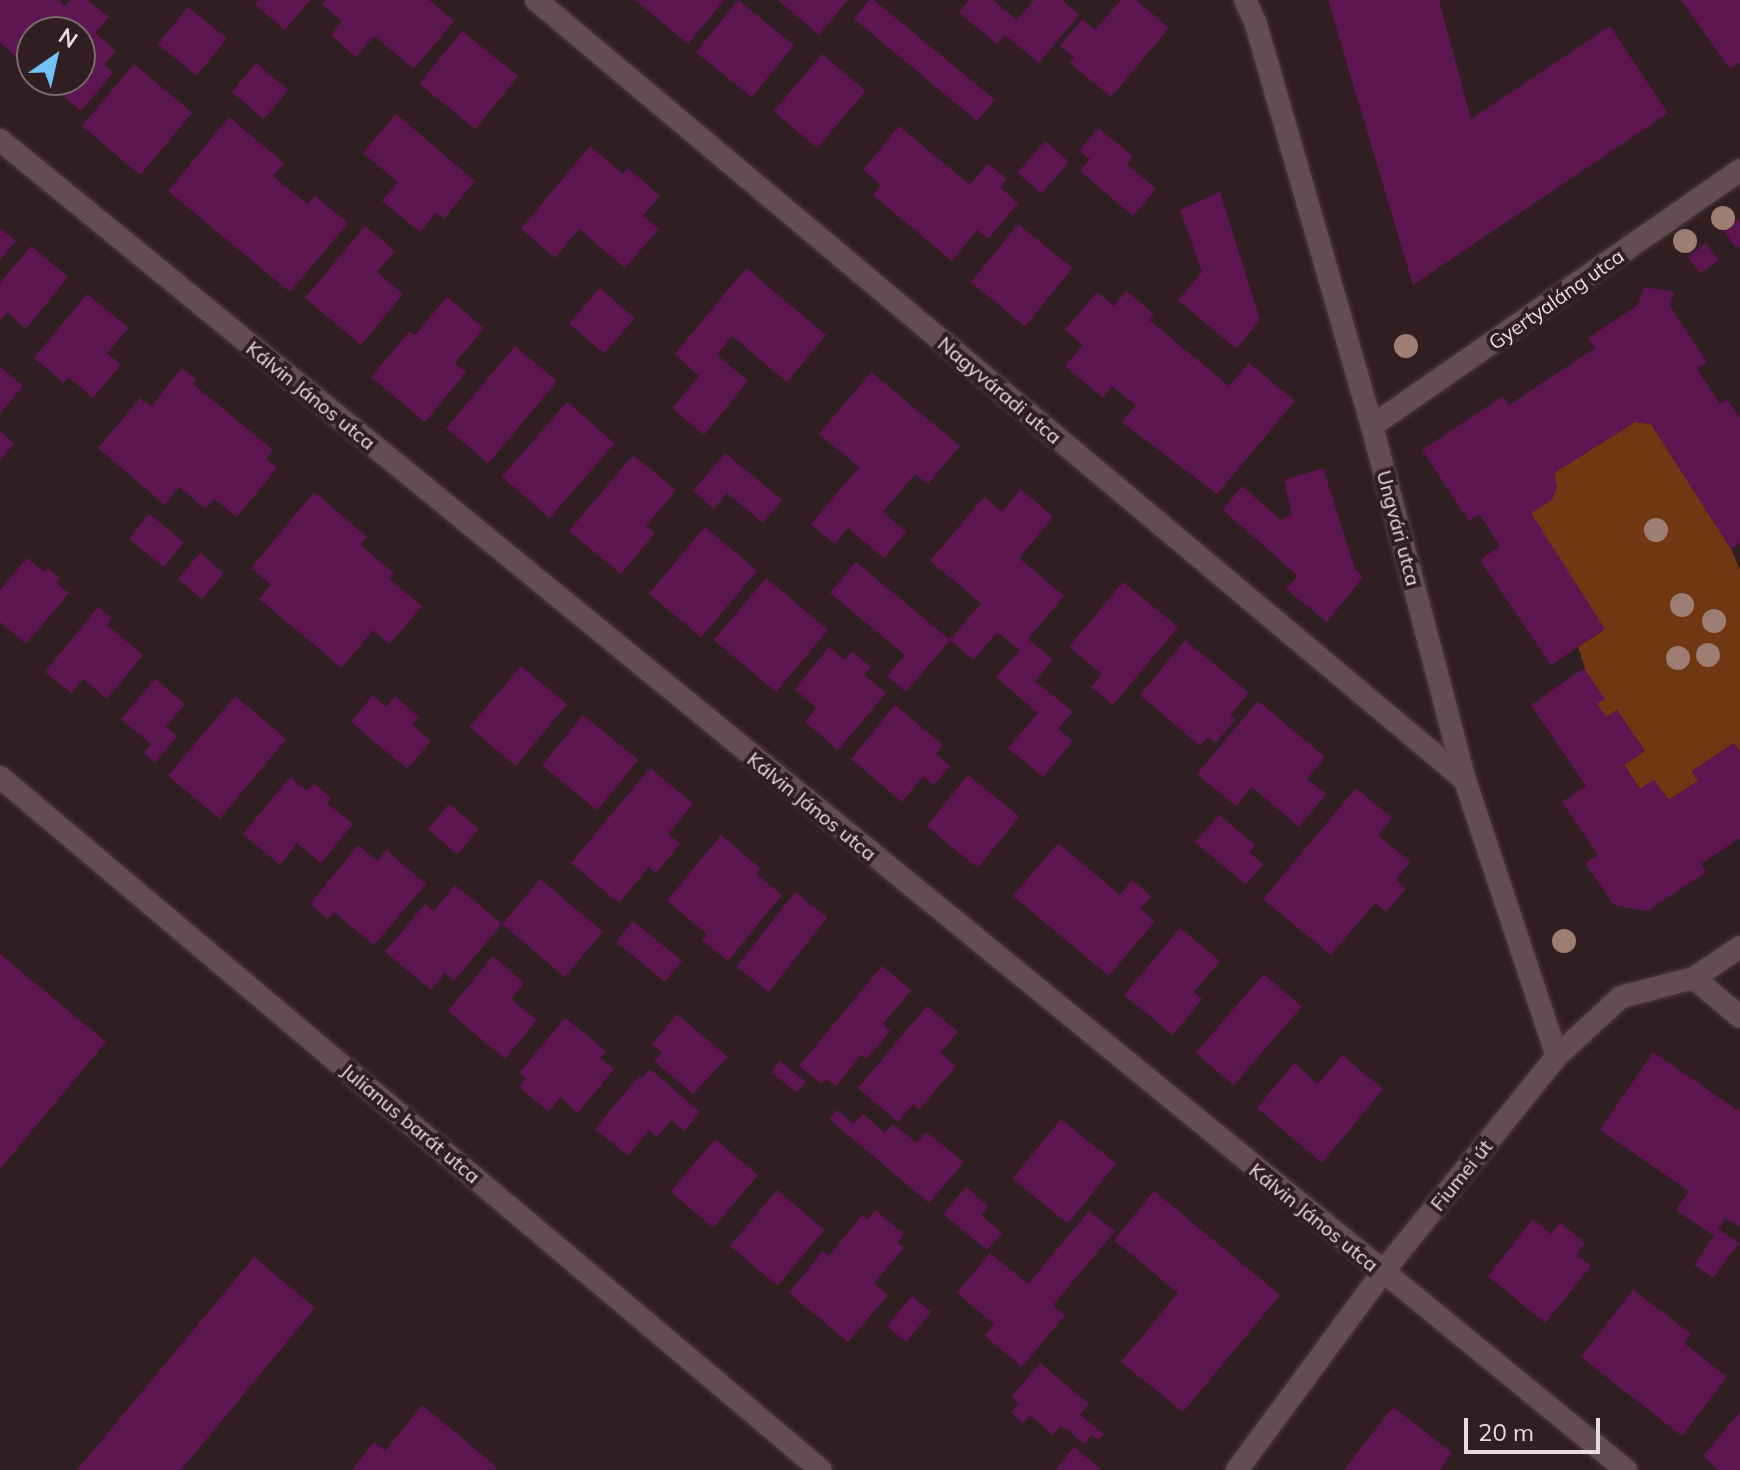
<!DOCTYPE html>
<meta charset="utf-8">
<style>
body{margin:0}
#map{position:relative;width:1740px;height:1470px;overflow:hidden;background:#301e23;font-family:Mulish,sans-serif}
div>[style]{position:absolute}
.green>*{inset:0;background:#6f3813}
.building>*{inset:0;background:#5d1650;transform-origin:0 0}
.roads{filter:drop-shadow(0 0 2px #4a3b3f) drop-shadow(0 0 2px #4a3b3f)}
.minor>*{height:22px;margin:-11px;padding:0 11px;transform-origin:11px;border-radius:11px;background:#634d53}
.trees>*{width:24px;height:24px;margin:-12px;border-radius:50%;background:#9e7d72}
span{translate:-50% -50%;white-space:nowrap;text-align:center;line-height:1.15;-webkit-text-stroke:8px #301e23;paint-order:stroke}
.street-label{font-size:20px;color:#e9dcdf}
.north{position:absolute;left:16px;top:16px;width:80px;height:80px;box-sizing:border-box;background:#301e23;border:2px solid #7a6a6e;border-radius:50%;rotate:34deg;font-size:22px;font-weight:700;line-height:32px;text-align:center;color:#e9dcdf}
.north::after{content:'';display:block;margin:auto;width:28px;height:36px;background:#6fc2f4;clip-path:polygon(50% 0,100% 100%,50% 72%,0 100%)}
.scale{position:absolute;left:1464px;top:1418px;width:136px;height:36px;box-sizing:border-box;border:4px solid #e9dcdf;border-top:0;padding-left:10px;font-size:24px;line-height:28px;white-space:nowrap;color:#e9dcdf;-webkit-text-stroke:6px #301e23;paint-order:stroke}
</style>
<div id="map">
<div class="green">
<i style="clip-path:polygon(1635px 422px,1651px 424px,1731px 549px,1740px 570px,1740px 751px,1734px 743px,1692px 771px,1698px 781px,1669px 800px,1654px 780px,1640px 789px,1624px 765px,1645px 751px,1617px 710px,1606px 717px,1597px 704px,1578px 647px,1604px 630px,1531px 513px,1557px 487px,1554px 473px)"></i>
</div>
<div class="building">
<i style="clip-path:polygon(0 0,59px 0,65px 6px,70px 0,87px 0,109px 17px,95px 33px,116px 51px,104px 65px,113px 73px,81px 111px,44px 80px,80px 80px,80px 32px,32px 32px,32px 70px,0 43px)"></i>
<i style="clip-path:polygon(259px 0,310px 0,285px 30px,255px 5px)"></i>
<i style="clip-path:polygon(326px 0,429px 0,454px 21px,414px 69px,374px 36px,356px 57px,331px 35px,342px 21px,322px 5px)"></i>
<i style="clip-path:polygon(635px 0,724px 0,688px 44px)"></i>
<i style="left:738px;top:0;width:72px;height:67px;rotate:39deg"></i>
<i style="clip-path:polygon(778px 0,848px 0,819px 35px)"></i>
<i style="clip-path:polygon(869px 0,874px 0,995px 100px,977px 121px,854px 19px)"></i>
<i style="clip-path:polygon(969px 0,993px 0,1017px 20px,1034px 0,1062px 0,1079px 15px,1039px 63px,1005px 35px,997px 44px,959px 13px)"></i>
<i style="clip-path:polygon(1121px 0,1136px 0,1169px 28px,1111px 97px,1070px 63px,1074px 57px,1060px 46px,1082px 19px,1095px 30px)"></i>
<i style="clip-path:polygon(1328px 0,1439px 0,1471px 119px,1610px 26px,1668px 113px,1413px 285px)"></i>
<i style="clip-path:polygon(1681px 0,1740px 0,1740px 62px,1730px 69px)"></i>
<i style="left:188px;top:7px;width:50px;height:48px;rotate:39deg"></i>
<i style="left:462px;top:31px;width:72px;height:68px;rotate:39deg"></i>
<i style="left:822px;top:54px;width:57px;height:75px;rotate:40deg"></i>
<i style="left:256px;top:63px;width:42px;height:38px;rotate:40deg"></i>
<i style="left:134px;top:64px;width:76px;height:81px;rotate:40deg"></i>
<i style="clip-path:polygon(396px 114px,475px 181px,444px 219px,436px 213px,420px 232px,382px 201px,398px 182px,363px 153px)"></i>
<i style="clip-path:polygon(229px 117px,284px 163px,273px 176px,307px 204px,315px 196px,348px 223px,290px 292px,168px 191px)"></i>
<i style="clip-path:polygon(899px 126px,970px 185px,988px 163px,1007px 179px,1000px 187px,1018px 203px,988px 239px,977px 230px,952px 261px,873px 195px,881px 185px,863px 170px)"></i>
<i style="clip-path:polygon(1098px 128px,1133px 156px,1127px 164px,1156px 189px,1133px 216px,1080px 171px,1090px 159px,1079px 151px)"></i>
<i style="left:1045px;top:141px;width:32px;height:42px;rotate:41deg"></i>
<i style="clip-path:polygon(590px 146px,623px 174px,628px 168px,660px 196px,643px 216px,659px 229px,625px 268px,579px 229px,555px 258px,521px 229px)"></i>
<i style="clip-path:polygon(1220px 192px,1260px 320px,1236px 349px,1178px 300px,1202px 272px,1180px 210px)"></i>
<i style="clip-path:polygon(1740px 218px,1740px 245px,1736px 248px,1723px 230px)"></i>
<i style="left:1018px;top:224px;width:70px;height:75px;rotate:39deg"></i>
<i style="clip-path:polygon(365px 226px,395px 251px,377px 272px,403px 294px,361px 345px,305px 298px)"></i>
<i style="clip-path:polygon(0 228px,16px 241px,0 260px)"></i>
<i style="left:1706px;top:243px;width:21px;height:23px;rotate:53deg"></i>
<i style="clip-path:polygon(31px 246px,68px 277px,26px 329px,7px 312px,0 321px,0 283px)"></i>
<i style="clip-path:polygon(746px 268px,826px 335px,787px 382px,732px 336px,717px 355px,748px 381px,704px 435px,672px 408px,699px 376px,675px 354px)"></i>
<i style="clip-path:polygon(1644px 287px,1674px 292px,1670px 306px,1707px 362px,1697px 369px,1720px 404px,1727px 399px,1740px 419px,1740px 543px,1731px 549px,1651px 424px,1635px 422px,1554px 473px,1557px 487px,1552px 500px,1531px 513px,1605px 629px,1551px 665px,1480px 560px,1500px 546px,1479px 514px,1469px 521px,1422px 450px,1503px 396px,1509px 405px,1595px 348px,1588px 338px,1638px 305px)"></i>
<i style="left:600px;top:288px;width:46px;height:47px;rotate:41deg"></i>
<i style="clip-path:polygon(1126px 291px,1154px 314px,1149px 320px,1229px 386px,1249px 363px,1295px 401px,1217px 494px,1122px 422px,1136px 405px,1112px 386px,1103px 398px,1065px 366px,1083px 345px,1065px 330px,1097px 292px,1114px 306px)"></i>
<i style="clip-path:polygon(87px 294px,129px 328px,107px 353px,121px 365px,93px 398px,68px 377px,64px 383px,34px 358px)"></i>
<i style="clip-path:polygon(447px 297px,484px 328px,455px 363px,466px 372px,425px 422px,371px 377px,410px 331px,415px 335px)"></i>
<i style="left:515px;top:346px;width:55px;height:107px;rotate:40deg"></i>
<i style="clip-path:polygon(0 367px,23px 386px,0 414px)"></i>
<i style="clip-path:polygon(182px 368px,196px 379px,193px 384px,273px 450px,266px 459px,277px 468px,237px 517px,214px 499px,205px 509px,179px 487px,165px 505px,98px 448px,140px 398px,151px 407px)"></i>
<i style="clip-path:polygon(871px 372px,960px 446px,928px 484px,915px 474px,883px 512px,906px 532px,884px 558px,848px 528px,835px 544px,811px 524px,859px 467px,819px 434px)"></i>
<i style="left:567px;top:402px;width:63px;height:99px;rotate:41deg"></i>
<i style="clip-path:polygon(0 431px,14px 443px,0 461px)"></i>
<i style="clip-path:polygon(725px 453px,782px 500px,763px 523px,727px 493px,714px 509px,693px 491px)"></i>
<i style="clip-path:polygon(633px 455px,676px 490px,646px 526px,655px 533px,621px 574px,569px 531px)"></i>
<i style="clip-path:polygon(1323px 468px,1355px 569px,1363px 577px,1327px 622px,1286px 589px,1298px 576px,1223px 510px,1242px 486px,1281px 520px,1292px 514px,1284px 480px)"></i>
<i style="clip-path:polygon(1021px 489px,1053px 517px,1019px 558px,1064px 596px,1028px 639px,1053px 660px,1035px 681px,1073px 712px,1058px 729px,1073px 741px,1043px 777px,1008px 748px,1038px 713px,996px 677px,1020px 650px,997px 632px,974px 660px,950px 640px,981px 603px,930px 561px,984px 497px,1002px 512px)"></i>
<i style="clip-path:polygon(314px 492px,367px 537px,360px 545px,394px 573px,389px 579px,422px 606px,390px 644px,373px 630px,342px 668px,259px 599px,271px 585px,251px 568px)"></i>
<i style="left:149px;top:514px;width:45px;height:32px;rotate:39deg"></i>
<i style="left:705px;top:527px;width:68px;height:87px;rotate:40deg"></i>
<i style="left:200px;top:553px;width:31px;height:34px;rotate:40deg"></i>
<i style="clip-path:polygon(27px 558px,44px 572px,47px 568px,60px 578px,56px 583px,69px 593px,26px 644px,0 622px,0 590px)"></i>
<i style="clip-path:polygon(856px 562px,950px 640px,906px 692px,887px 676px,905px 655px,830px 593px)"></i>
<i style="left:766px;top:578px;width:81px;height:81px;rotate:40deg"></i>
<i style="clip-path:polygon(1123px 582px,1178px 627px,1113px 705px,1091px 687px,1102px 674px,1069px 647px)"></i>
<i style="clip-path:polygon(98px 607px,112px 618px,107px 625px,143px 655px,107px 699px,83px 679px,71px 693px,45px 672px)"></i>
<i style="clip-path:polygon(1185px 640px,1249px 693px,1230px 715px,1235px 720px,1216px 743px,1208px 737px,1200px 746px,1140px 695px)"></i>
<i style="clip-path:polygon(829px 647px,845px 660px,852px 651px,871px 667px,864px 675px,886px 693px,838px 750px,805px 722px,816px 708px,795px 689px)"></i>
<i style="left:521px;top:666px;width:60px;height:80px;rotate:40deg"></i>
<i style="clip-path:polygon(1584px 668px,1605px 699px,1597px 704px,1606px 717px,1617px 710px,1645px 751px,1624px 765px,1640px 789px,1654px 780px,1669px 800px,1698px 781px,1692px 771px,1734px 743px,1740px 751px,1740px 838px,1701px 864px,1706px 872px,1647px 911px,1614px 905px,1585px 863px,1598px 855px,1562px 802px,1586px 786px,1531px 705px)"></i>
<i style="clip-path:polygon(155px 679px,185px 704px,166px 727px,177px 736px,155px 763px,144px 753px,151px 744px,121px 719px)"></i>
<i style="clip-path:polygon(373px 695px,386px 707px,395px 696px,419px 717px,412px 725px,431px 741px,407px 769px,351px 722px)"></i>
<i style="left:235px;top:696px;width:67px;height:104px;rotate:40deg"></i>
<i style="clip-path:polygon(1258px 701px,1325px 757px,1307px 779px,1326px 794px,1299px 827px,1252px 787px,1236px 806px,1197px 774px)"></i>
<i style="clip-path:polygon(895px 705px,943px 745px,936px 754px,950px 766px,934px 785px,923px 776px,902px 802px,851px 759px)"></i>
<i style="left:583px;top:715px;width:71px;height:65px;rotate:39deg"></i>
<i style="clip-path:polygon(650px 768px,693px 804px,668px 834px,680px 844px,656px 873px,649px 867px,619px 903px,571px 863px)"></i>
<i style="left:968px;top:775px;width:66px;height:66px;rotate:39deg"></i>
<i style="clip-path:polygon(290px 777px,307px 791px,314px 783px,331px 798px,327px 803px,353px 824px,321px 863px,297px 843px,280px 865px,243px 834px)"></i>
<i style="clip-path:polygon(1356px 788px,1392px 818px,1378px 835px,1410px 862px,1396px 880px,1406px 889px,1386px 912px,1375px 903px,1331px 955px,1263px 899px)"></i>
<i style="left:449px;top:804px;width:39px;height:33px;rotate:40deg"></i>
<i style="clip-path:polygon(1219px 815px,1255px 845px,1249px 852px,1263px 864px,1246px 885px,1195px 842px)"></i>
<i style="clip-path:polygon(721px 835px,761px 869px,756px 874px,782px 895px,728px 961px,702px 940px,707px 934px,667px 901px)"></i>
<i style="clip-path:polygon(1058px 843px,1120px 895px,1132px 880px,1151px 896px,1140px 909px,1155px 921px,1109px 976px,1013px 896px)"></i>
<i style="clip-path:polygon(358px 845px,377px 861px,386px 850px,426px 884px,374px 945px,334px 912px,328px 919px,310px 904px)"></i>
<i style="left:540px;top:879px;width:82px;height:59px;rotate:40deg"></i>
<i style="clip-path:polygon(455px 885px,502px 924px,454px 981px,445px 973px,431px 990px,385px 952px,425px 904px,434px 911px)"></i>
<i style="left:795px;top:892px;width:41px;height:95px;rotate:38deg"></i>
<i style="left:633px;top:921px;width:63px;height:27px;rotate:39deg"></i>
<i style="clip-path:polygon(1180px 928px,1220px 961px,1194px 992px,1202px 999px,1173px 1035px,1124px 995px)"></i>
<i style="clip-path:polygon(0 954px,106px 1042px,0 1169px)"></i>
<i style="clip-path:polygon(493px 956px,524px 983px,511px 999px,537px 1020px,505px 1059px,448px 1011px)"></i>
<i style="clip-path:polygon(882px 966px,911px 990px,883px 1024px,890px 1031px,867px 1059px,861px 1055px,836px 1086px,826px 1079px,822px 1084px,799px 1066px)"></i>
<i style="left:1264px;top:974px;width:50px;height:104px;rotate:41deg"></i>
<i style="clip-path:polygon(927px 1006px,958px 1032px,940px 1053px,956px 1066px,919px 1110px,913px 1104px,898px 1122px,858px 1088px)"></i>
<i style="clip-path:polygon(677px 1014px,728px 1057px,693px 1094px,654px 1061px,662px 1053px,652px 1044px)"></i>
<i style="clip-path:polygon(565px 1018px,606px 1051px,600px 1058px,614px 1069px,578px 1113px,560px 1097px,549px 1112px,519px 1087px,526px 1078px,519px 1073px)"></i>
<i style="clip-path:polygon(1653px 1052px,1740px 1112px,1740px 1226px,1725px 1219px,1718px 1229px,1739px 1243px,1713px 1278px,1694px 1265px,1714px 1236px,1676px 1210px,1689px 1191px,1600px 1130px)"></i>
<i style="clip-path:polygon(1342px 1055px,1383px 1089px,1322px 1163px,1257px 1108px,1294px 1063px,1318px 1084px)"></i>
<i style="left:780px;top:1061px;width:33px;height:14px;rotate:39deg"></i>
<i style="clip-path:polygon(650px 1069px,700px 1112px,684px 1131px,671px 1120px,657px 1137px,649px 1130px,628px 1156px,595px 1129px,639px 1076px,642px 1078px)"></i>
<i style="clip-path:polygon(837px 1110px,854px 1124px,863px 1114px,885px 1133px,893px 1124px,917px 1143px,926px 1132px,964px 1162px,929px 1203px,829px 1119px)"></i>
<i style="left:1061px;top:1119px;width:71px;height:77px;rotate:39deg"></i>
<i style="left:715px;top:1139px;width:56px;height:69px;rotate:40deg"></i>
<i style="clip-path:polygon(966px 1187px,988px 1206px,981px 1215px,1002px 1233px,987px 1250px,943px 1214px)"></i>
<i style="left:777px;top:1190px;width:62px;height:73px;rotate:40deg"></i>
<i style="clip-path:polygon(1154px 1191px,1280px 1295px,1183px 1412px,1121px 1362px,1178px 1293px,1114px 1240px)"></i>
<i style="clip-path:polygon(875px 1210px,904px 1234px,897px 1243px,904px 1248px,874px 1283px,888px 1295px,848px 1342px,789px 1293px,823px 1251px,829px 1256px,862px 1215px,867px 1220px)"></i>
<i style="clip-path:polygon(1089px 1211px,1115px 1231px,1053px 1305px,1065px 1315px,1022px 1367px,985px 1336px,994px 1324px,957px 1293px,990px 1253px,1028px 1284px)"></i>
<i style="clip-path:polygon(1533px 1219px,1551px 1234px,1560px 1222px,1585px 1243px,1576px 1254px,1591px 1266px,1545px 1323px,1488px 1276px)"></i>
<i style="clip-path:polygon(254px 1257px,315px 1308px,181px 1470px,77px 1470px)"></i>
<i style="clip-path:polygon(1633px 1290px,1691px 1334px,1684px 1343px,1727px 1377px,1682px 1436px,1581px 1357px)"></i>
<i style="left:912px;top:1296px;width:25px;height:39px;rotate:40deg"></i>
<i style="clip-path:polygon(1040px 1363px,1089px 1404px,1080px 1415px,1104px 1434px,1098px 1440px,1092px 1435px,1084px 1444px,1061px 1425px,1053px 1435px,1030px 1415px,1023px 1423px,1011px 1413px,1019px 1403px,1011px 1397px)"></i>
<i style="clip-path:polygon(422px 1405px,497px 1467px,494px 1470px,352px 1470px,374px 1442px,385px 1451px)"></i>
<i style="clip-path:polygon(1393px 1407px,1452px 1453px,1439px 1470px,1344px 1470px)"></i>
<i style="clip-path:polygon(1740px 1412px,1740px 1470px,1719px 1470px,1703px 1456px)"></i>
<i style="clip-path:polygon(1074px 1447px,1102px 1470px,1055px 1470px)"></i>
</div>
<div class="roads">
<div class="minor">
<i style="left:536px;top:0;width:1213px;rotate:40.02deg"></i>
<i style="left:1245px;top:0;width:23px;rotate:65deg"></i>
<i style="left:1255px;top:21px;width:422px;rotate:73.9deg"></i>
<i style="left:1372px;top:426px;width:366px;rotate:75.3deg"></i>
<i style="left:1465px;top:780px;width:291px;rotate:71.6deg"></i>
<i style="left:0;top:140px;width:2101px;rotate:39.28deg"></i>
<i style="left:1372px;top:426px;width:448px;rotate:-34.8deg"></i>
<i style="left:0;top:777px;width:1074px;rotate:40.17deg"></i>
<i style="left:1694px;top:978px;width:60px;rotate:40.3deg"></i>
<i style="left:1237px;top:1470px;width:245px;rotate:-53.6deg"></i>
<i style="left:1382px;top:1273px;width:279px;rotate:-51.1deg"></i>
<i style="left:1557px;top:1056px;width:87px;rotate:-42.7deg"></i>
<i style="left:1621px;top:997px;width:75px;rotate:-14.6deg"></i>
<i style="left:1694px;top:978px;width:55px;rotate:-34deg"></i>
</div>
</div>
<div class="trees">
<i style="left:1723px;top:218px"></i>
<i style="left:1685px;top:241px"></i>
<i style="left:1406px;top:346px"></i>
<i style="left:1656px;top:530px"></i>
<i style="left:1682px;top:605px"></i>
<i style="left:1714px;top:621px"></i>
<i style="left:1708px;top:655px"></i>
<i style="left:1678px;top:658px"></i>
<i style="left:1564px;top:941px"></i>
</div>
<div class="street-label">
<span style="left:1556px;top:299px;rotate:-35deg">Gyertyaláng utca</span>
<span style="left:1000px;top:390px;rotate:40deg">Nagyváradi utca</span>
<span style="left:311px;top:395px;rotate:39deg">Kálvin János utca</span>
<span style="left:1399px;top:528px;rotate:75deg">Ungvári utca</span>
<span style="left:812px;top:806px;rotate:39deg">Kálvin János utca</span>
<span style="left:411px;top:1123px;rotate:40deg">Julianus barát utca</span>
<span style="left:1461px;top:1175px;rotate:-51deg">Fiumei út</span>
<span style="left:1314px;top:1217px;rotate:39deg">Kálvin János utca</span>
</div>
<div class="north">N</div>
<div class="scale">20 m</div>
</div>
